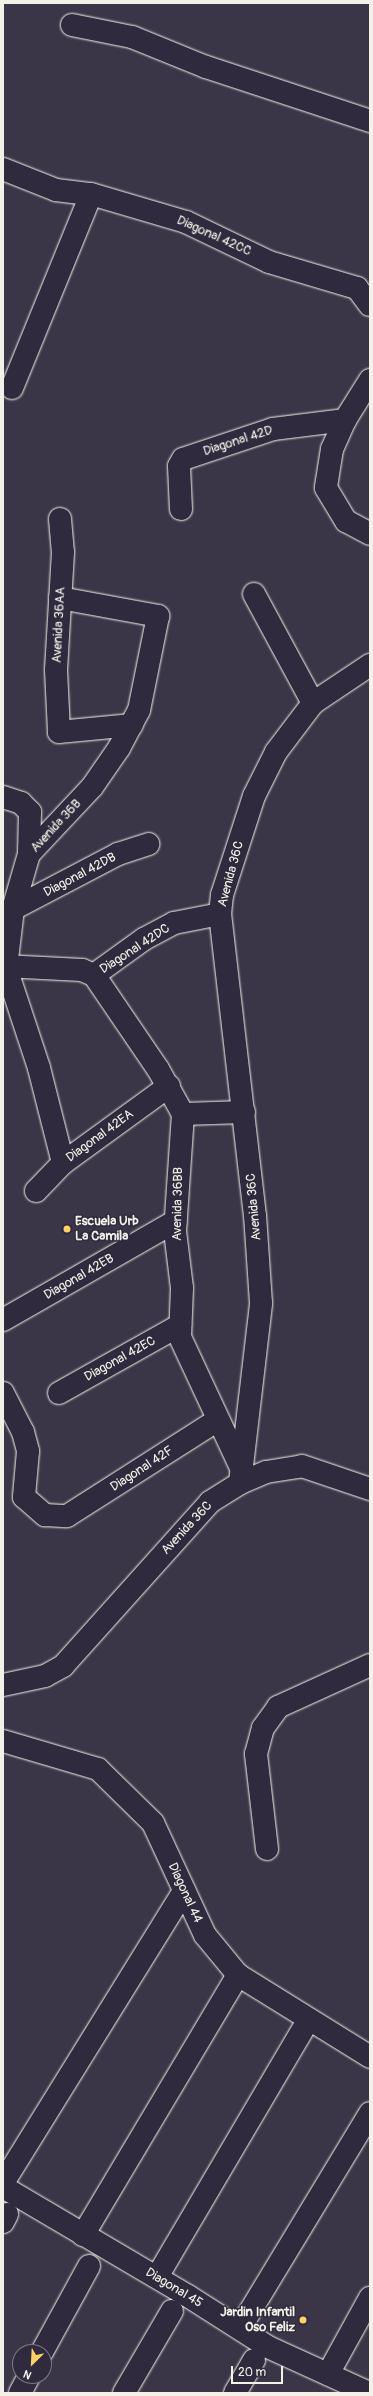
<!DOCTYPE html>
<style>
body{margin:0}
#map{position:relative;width:373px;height:2396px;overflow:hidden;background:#3b3647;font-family:Pangolin,sans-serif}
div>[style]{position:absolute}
.roads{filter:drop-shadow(0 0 1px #f4f1e8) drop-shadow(0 0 1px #f4f1e8)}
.minor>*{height:22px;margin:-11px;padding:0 11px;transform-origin:11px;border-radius:11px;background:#2f2a3d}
.major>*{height:22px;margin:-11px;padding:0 11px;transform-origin:11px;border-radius:11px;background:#2f2a3d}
.dots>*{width:11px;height:11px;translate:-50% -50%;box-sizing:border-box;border:2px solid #2f2a3d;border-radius:50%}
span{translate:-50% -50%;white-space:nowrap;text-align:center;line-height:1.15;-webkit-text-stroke:3px #2f2a3d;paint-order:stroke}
.street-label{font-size:13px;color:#f4f1e8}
.poi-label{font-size:13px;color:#f4f1e8;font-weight:700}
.left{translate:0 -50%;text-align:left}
.right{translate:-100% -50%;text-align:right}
.frame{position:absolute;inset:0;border:4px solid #f4f1e8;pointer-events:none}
.north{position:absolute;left:12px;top:2344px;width:40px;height:40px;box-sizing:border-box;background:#2f2a3d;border:1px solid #7e7a81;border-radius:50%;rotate:204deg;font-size:11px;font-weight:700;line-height:16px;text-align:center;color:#f4f1e8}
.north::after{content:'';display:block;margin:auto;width:14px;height:18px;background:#ffd166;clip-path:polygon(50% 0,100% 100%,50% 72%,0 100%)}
.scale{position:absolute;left:231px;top:2366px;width:52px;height:18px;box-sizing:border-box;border:2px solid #f4f1e8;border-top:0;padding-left:5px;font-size:12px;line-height:14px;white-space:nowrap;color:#f4f1e8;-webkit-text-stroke:3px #2f2a3d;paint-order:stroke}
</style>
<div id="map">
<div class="roads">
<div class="minor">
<i style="left:72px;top:25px;width:61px;rotate:11.3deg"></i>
<i style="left:132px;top:37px;width:80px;rotate:22.1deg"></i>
<i style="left:206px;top:67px;width:173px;rotate:18.2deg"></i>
<i style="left:3px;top:169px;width:57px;rotate:21.6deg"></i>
<i style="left:56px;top:190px;width:35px;rotate:7deg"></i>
<i style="left:91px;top:194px;width:99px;rotate:16.4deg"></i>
<i style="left:186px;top:222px;width:92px;rotate:25.7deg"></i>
<i style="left:269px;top:262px;width:92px;rotate:16.5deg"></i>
<i style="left:357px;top:288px;width:21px;rotate:53deg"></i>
<i style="left:370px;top:380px;width:47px;rotate:122deg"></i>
<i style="left:345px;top:420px;width:32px;rotate:114deg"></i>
<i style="left:332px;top:449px;width:39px;rotate:99deg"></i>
<i style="left:326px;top:488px;width:39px;rotate:59deg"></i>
<i style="left:346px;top:521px;width:27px;rotate:28deg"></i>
<i style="left:12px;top:388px;width:209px;rotate:-67.8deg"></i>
<i style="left:181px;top:509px;width:43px;rotate:-92.7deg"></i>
<i style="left:179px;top:466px;width:8px;rotate:-60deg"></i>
<i style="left:183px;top:459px;width:95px;rotate:-18.4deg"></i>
<i style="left:273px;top:429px;width:73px;rotate:-7.1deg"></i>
<i style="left:60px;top:519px;width:33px;rotate:85deg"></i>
<i style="left:63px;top:552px;width:118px;rotate:93.4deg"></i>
<i style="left:56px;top:670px;width:62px;rotate:87.2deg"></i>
<i style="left:59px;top:732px;width:73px;rotate:-5.5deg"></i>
<i style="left:254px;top:594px;width:124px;rotate:61.6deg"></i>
<i style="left:60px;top:598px;width:100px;rotate:10.4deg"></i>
<i style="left:158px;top:616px;width:96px;rotate:101.4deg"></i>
<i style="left:139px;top:710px;width:43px;rotate:117.8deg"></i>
<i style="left:119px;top:748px;width:47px;rotate:124.7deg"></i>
<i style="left:92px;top:787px;width:92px;rotate:133.2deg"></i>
<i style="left:29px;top:854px;width:57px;rotate:106.2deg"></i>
<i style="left:13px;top:909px;width:59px;rotate:96.8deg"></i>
<i style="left:6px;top:968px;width:105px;rotate:71.7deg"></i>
<i style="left:39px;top:1068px;width:98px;rotate:75.8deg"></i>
<i style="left:3px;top:797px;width:19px;rotate:18deg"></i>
<i style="left:21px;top:803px;width:13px;rotate:45deg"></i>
<i style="left:30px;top:812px;width:42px;rotate:91.4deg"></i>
<i style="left:13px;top:909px;width:119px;rotate:-27.6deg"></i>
<i style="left:118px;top:854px;width:32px;rotate:-18deg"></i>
<i style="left:3px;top:966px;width:79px;rotate:2.9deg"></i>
<i style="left:82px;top:970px;width:13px;rotate:23deg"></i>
<i style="left:94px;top:975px;width:62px;rotate:-35.8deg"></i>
<i style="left:144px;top:939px;width:34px;rotate:-28deg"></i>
<i style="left:174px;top:923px;width:47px;rotate:-11.1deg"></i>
<i style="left:94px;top:975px;width:114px;rotate:55.8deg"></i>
<i style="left:158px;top:1069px;width:51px;rotate:60.9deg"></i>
<i style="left:183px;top:1114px;width:117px;rotate:93.9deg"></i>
<i style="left:175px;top:1231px;width:57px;rotate:83deg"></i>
<i style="left:182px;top:1288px;width:49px;rotate:92.3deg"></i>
<i style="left:180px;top:1337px;width:145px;rotate:65deg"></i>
<i style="left:183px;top:1114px;width:61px;rotate:-1.9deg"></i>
<i style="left:36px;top:1191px;width:39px;rotate:-46deg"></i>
<i style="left:63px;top:1163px;width:131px;rotate:-36deg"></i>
<i style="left:3px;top:1320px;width:199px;rotate:-29.8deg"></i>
<i style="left:3px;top:1393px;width:44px;rotate:62.9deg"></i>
<i style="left:23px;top:1432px;width:20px;rotate:75deg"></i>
<i style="left:28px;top:1451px;width:46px;rotate:95deg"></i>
<i style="left:24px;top:1497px;width:28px;rotate:41deg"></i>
<i style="left:45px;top:1515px;width:22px;rotate:3deg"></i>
<i style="left:67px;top:1516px;width:177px;rotate:-32.5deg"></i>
<i style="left:59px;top:1393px;width:139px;rotate:-29.3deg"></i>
<i style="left:240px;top:1483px;width:28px;rotate:-23deg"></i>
<i style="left:266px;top:1472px;width:36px;rotate:-9deg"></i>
<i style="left:302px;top:1466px;width:72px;rotate:18.7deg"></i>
<i style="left:3px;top:1685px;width:43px;rotate:-12.1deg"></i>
<i style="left:45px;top:1676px;width:21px;rotate:-29deg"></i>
<i style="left:63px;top:1666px;width:220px;rotate:-48.1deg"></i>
<i style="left:210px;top:1502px;width:36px;rotate:-32deg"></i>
<i style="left:240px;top:1483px;width:181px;rotate:-83.3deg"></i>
<i style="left:261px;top:1303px;width:87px;rotate:-93.9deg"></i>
<i style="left:255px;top:1216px;width:304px;rotate:-96.6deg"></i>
<i style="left:220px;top:914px;width:19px;rotate:-84deg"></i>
<i style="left:222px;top:895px;width:104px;rotate:-72.1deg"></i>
<i style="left:254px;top:796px;width:49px;rotate:-63.4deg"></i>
<i style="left:276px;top:752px;width:61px;rotate:-52.9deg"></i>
<i style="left:313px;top:703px;width:69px;rotate:-33.7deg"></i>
<i style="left:267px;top:1849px;width:96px;rotate:-96.6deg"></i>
<i style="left:256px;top:1754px;width:27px;rotate:-75deg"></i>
<i style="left:263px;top:1728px;width:26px;rotate:-54deg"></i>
<i style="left:278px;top:1707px;width:101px;rotate:-24.5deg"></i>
<i style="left:3px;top:2183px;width:344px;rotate:-58.2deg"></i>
<i style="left:3px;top:2187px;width:215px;rotate:30.5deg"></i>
<i style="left:188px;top:2296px;width:95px;rotate:32.5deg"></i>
<i style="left:268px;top:2347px;width:111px;rotate:24.5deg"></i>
<i style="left:3px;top:2222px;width:9px;rotate:-63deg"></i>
<i style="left:83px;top:2235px;width:303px;rotate:-59.2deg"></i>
<i style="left:157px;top:2277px;width:299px;rotate:-59.5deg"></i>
<i style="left:240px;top:2328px;width:251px;rotate:-58.8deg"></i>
<i style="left:42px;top:2352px;width:98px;rotate:-61.3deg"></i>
<i style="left:328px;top:2374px;width:87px;rotate:-61.1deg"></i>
<i style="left:20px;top:2393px;width:19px;rotate:-62deg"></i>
<i style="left:124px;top:2393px;width:95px;rotate:-59.7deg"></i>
<i style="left:235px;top:2393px;width:38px;rotate:-60deg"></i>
</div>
<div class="major">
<i style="left:3px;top:1741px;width:99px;rotate:16.4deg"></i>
<i style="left:98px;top:1769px;width:77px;rotate:44.5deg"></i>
<i style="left:153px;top:1823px;width:123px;rotate:65.1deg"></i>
<i style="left:205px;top:1935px;width:52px;rotate:50.5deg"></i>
<i style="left:238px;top:1975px;width:155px;rotate:31.8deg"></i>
</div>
</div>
<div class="dots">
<i style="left:67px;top:1229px;background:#ffd166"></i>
<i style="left:303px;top:2320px;background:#ffd166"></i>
</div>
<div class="street-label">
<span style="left:214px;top:236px;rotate:24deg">Diagonal 42CC</span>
<span style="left:238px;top:441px;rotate:-18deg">Diagonal 42D</span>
<span style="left:59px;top:625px;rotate:-87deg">Avenida 36AA</span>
<span style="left:56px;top:826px;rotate:-47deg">Avenida 36B</span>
<span style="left:231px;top:874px;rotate:-75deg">Avenida 36C</span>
<span style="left:80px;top:875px;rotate:-28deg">Diagonal 42DB</span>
<span style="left:135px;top:949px;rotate:-33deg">Diagonal 42DC</span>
<span style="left:100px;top:1136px;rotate:-36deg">Diagonal 42EA</span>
<span style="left:178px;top:1204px;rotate:-89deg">Avenida 36BB</span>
<span style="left:254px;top:1207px;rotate:-95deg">Avenida 36C</span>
<span style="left:79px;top:1277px;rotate:-30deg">Diagonal 42EB</span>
<span style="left:120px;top:1359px;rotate:-29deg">Diagonal 42EC</span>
<span style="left:142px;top:1469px;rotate:-33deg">Diagonal 42F</span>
<span style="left:187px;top:1528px;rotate:-47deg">Avenida 36C</span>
<span style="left:185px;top:1893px;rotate:65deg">Diagonal 44</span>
<span style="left:174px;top:2288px;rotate:31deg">Diagonal 45</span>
</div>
<div class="poi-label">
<span class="left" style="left:75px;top:1229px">Escuela Urb<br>La Camila</span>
<span class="right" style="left:295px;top:2320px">Jardin Infantil<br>Oso Feliz</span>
</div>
<div class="frame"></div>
<div class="north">N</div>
<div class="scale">20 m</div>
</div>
